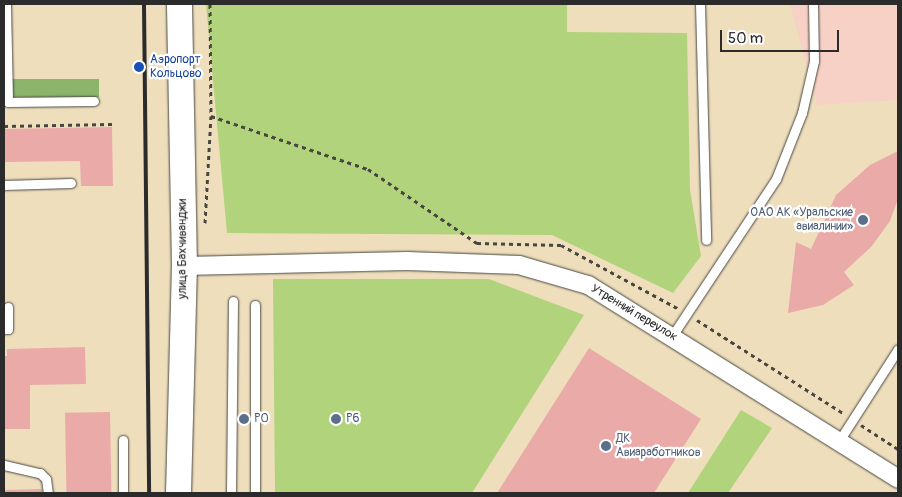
<!DOCTYPE html>
<meta charset="utf-8">
<style>
body{margin:0}
#map{position:relative;width:902px;height:497px;overflow:hidden;background:#eedebc;font-family:Pangolin,sans-serif}
div>[style]{position:absolute}
.built>*{inset:0;background:#f7d1c6}
.green>*{inset:0;background:#b0d37b}
.forest>*{inset:0;background:#8cb56b;transform-origin:0 0}
.building>*{inset:0;background:#eaaba8;transform-origin:0 0}
.path>*{height:3px;margin-top:-1.5px;transform-origin:0;background:repeating-linear-gradient(90deg,#484641 0 4px,transparent 0 8px)}
.roads{filter:drop-shadow(0 0 1px #484641) drop-shadow(0 0 1px #484641)}
.lane>*{height:9px;margin:-4.5px;padding:0 4.5px;transform-origin:4.5px;border-radius:4.5px;background:#fff}
.street>*{height:18px;margin:-9px;padding:0 9px;transform-origin:9px;border-radius:9px;background:#fff}
.secondary>*{height:25px;margin:-12.5px;padding:0 12.5px;transform-origin:12.5px;border-radius:12.5px;background:#fff}
.rail>*{height:4px;margin:-2px;padding:0 2px;transform-origin:2px;border-radius:2px;background:#2b2b2b}
.dots>*{width:14px;height:14px;translate:-50% -50%;box-sizing:border-box;border:2px solid #fff;border-radius:50%}
span{translate:-50% -50%;white-space:nowrap;text-align:center;line-height:1.15;-webkit-text-stroke:4.5px #fff;paint-order:stroke}
.transit-label{font-size:12px;color:#164399}
.left{translate:0 -50%;text-align:left}
.service-label{font-size:12px;color:#4e5e75}
.right{translate:-100% -50%;text-align:right}
.street-label{font-size:12px;color:#2b2b2b}
.frame{position:absolute;inset:0;border:5px solid #2b2b2b;pointer-events:none}
.scale{position:absolute;left:720px;top:30px;width:119px;height:22px;box-sizing:border-box;border:2px solid #2b2b2b;border-top:0;padding-left:6px;font-size:15px;line-height:18px;white-space:nowrap;color:#2b2b2b;-webkit-text-stroke:4px #fff;paint-order:stroke}
</style>
<div id="map">
<div class="built">
<i style="clip-path:polygon(790px 4px,898px 4px,898px 100px,817px 105px)"></i>
</div>
<div class="green">
<i style="clip-path:polygon(206px 4px,567px 4px,567px 32px,687px 33px,690px 190px,701px 256px,673px 293px,552px 235px,227px 233px)"></i>
<i style="clip-path:polygon(273px 279px,489px 279px,584px 315px,472px 493px,275px 493px)"></i>
<i style="clip-path:polygon(741px 410px,772px 428px,728px 493px,688px 493px)"></i>
</div>
<div class="forest">
<i style="left:99px;top:79px;width:18px;height:95px;rotate:90deg"></i>
</div>
<div class="building">
<i style="clip-path:polygon(112px 127px,113px 186px,81px 186px,80px 161px,4px 162px,4px 129px)"></i>
<i style="clip-path:polygon(898px 151px,898px 199px,890px 221px,872px 246px,844px 272px,854px 285px,823px 305px,788px 313px,796px 242px,811px 249px,836px 195px,870px 165px)"></i>
<i style="clip-path:polygon(85px 347px,86px 384px,30px 385px,30px 429px,4px 429px,4px 356px,7px 356px,7px 349px)"></i>
<i style="clip-path:polygon(589px 348px,701px 419px,654px 493px,497px 493px)"></i>
<i style="left:110px;top:412px;width:81px;height:45px;rotate:89deg"></i>
<i style="clip-path:polygon(42px 489px,42px 493px,4px 493px,4px 490px)"></i>
</div>
<div class="path">
<i style="left:210px;top:4px;width:112px;rotate:89.5deg"></i>
<i style="left:211px;top:116px;width:166px;rotate:18.7deg"></i>
<i style="left:368px;top:169px;width:132px;rotate:34.2deg"></i>
<i style="left:477px;top:243px;width:84px;rotate:1.4deg"></i>
<i style="left:561px;top:245px;width:134px;rotate:28.5deg"></i>
<i style="left:4px;top:126px;width:108px;rotate:-1.1deg"></i>
<i style="left:205px;top:223px;width:107px;rotate:-86.8deg"></i>
<i style="left:697px;top:320px;width:173px;rotate:32.5deg"></i>
<i style="left:861px;top:425px;width:44px;rotate:33deg"></i>
</div>
<div class="roads">
<div class="lane">
<i style="left:6px;top:4px;width:98px;rotate:88.8deg"></i>
<i style="left:8px;top:102px;width:86px;rotate:-0.7deg"></i>
<i style="left:700px;top:4px;width:236px;rotate:88.5deg"></i>
<i style="left:4px;top:185px;width:67px;rotate:-1.7deg"></i>
<i style="left:4px;top:329px;width:4px"></i>
<i style="left:8px;top:329px;width:22px;rotate:-90deg"></i>
<i style="left:672px;top:336px;width:188px;rotate:-56.5deg"></i>
<i style="left:776px;top:179px;width:71px;rotate:-68.5deg"></i>
<i style="left:802px;top:113px;width:53px;rotate:-77deg"></i>
<i style="left:814px;top:61px;width:57px;rotate:-91deg"></i>
<i style="left:839px;top:441px;width:109px;rotate:-57.3deg"></i>
<i style="left:4px;top:465px;width:37px;rotate:13deg"></i>
<i style="left:40px;top:473px;width:8px;rotate:45deg"></i>
<i style="left:46px;top:479px;width:14px;rotate:82deg"></i>
<i style="left:123px;top:493px;width:53px;rotate:-90deg"></i>
<i style="left:231px;top:493px;width:192px;rotate:-89.4deg"></i>
<i style="left:255px;top:493px;width:188px;rotate:-90deg"></i>
</div>
<div class="street">
<i style="left:184px;top:266px;width:223px;rotate:-1.3deg"></i>
<i style="left:407px;top:261px;width:112px;rotate:2deg"></i>
<i style="left:519px;top:265px;width:72px;rotate:16.2deg"></i>
<i style="left:588px;top:285px;width:366px;rotate:32deg"></i>
</div>
<div class="secondary">
<i style="left:178px;top:493px;width:227px;rotate:-88.5deg"></i>
<i style="left:184px;top:266px;width:262px;rotate:-91.1deg"></i>
</div>
</div>
<div class="rail">
<i style="left:144px;top:4px;width:489px;rotate:89.4deg"></i>
</div>
<div class="dots">
<i style="left:139px;top:67px;background:#1a4fb4"></i>
<i style="left:863px;top:220px;background:#5c6f8a"></i>
<i style="left:244px;top:419px;background:#5c6f8a"></i>
<i style="left:336px;top:419px;background:#5c6f8a"></i>
<i style="left:606px;top:446px;background:#5c6f8a"></i>
</div>
<div class="transit-label">
<span class="left" style="left:150px;top:67px">Аэропорт<br>Кольцово</span>
</div>
<div class="service-label">
<span class="right" style="left:853px;top:220px">ОАО АК «Уральские<br>авиалинии»</span>
<span class="left" style="left:254px;top:419px">P0</span>
<span class="left" style="left:346px;top:419px">P6</span>
<span class="left" style="left:616px;top:446px">ДК<br>Авиаработников</span>
</div>
<div class="street-label">
<span style="left:183px;top:249px;rotate:-90deg">улица Бахчиванджи</span>
<span style="left:634px;top:313px;rotate:31deg">Утренний переулок</span>
</div>
<div class="frame"></div>
<div class="scale">50 m</div>
</div>
